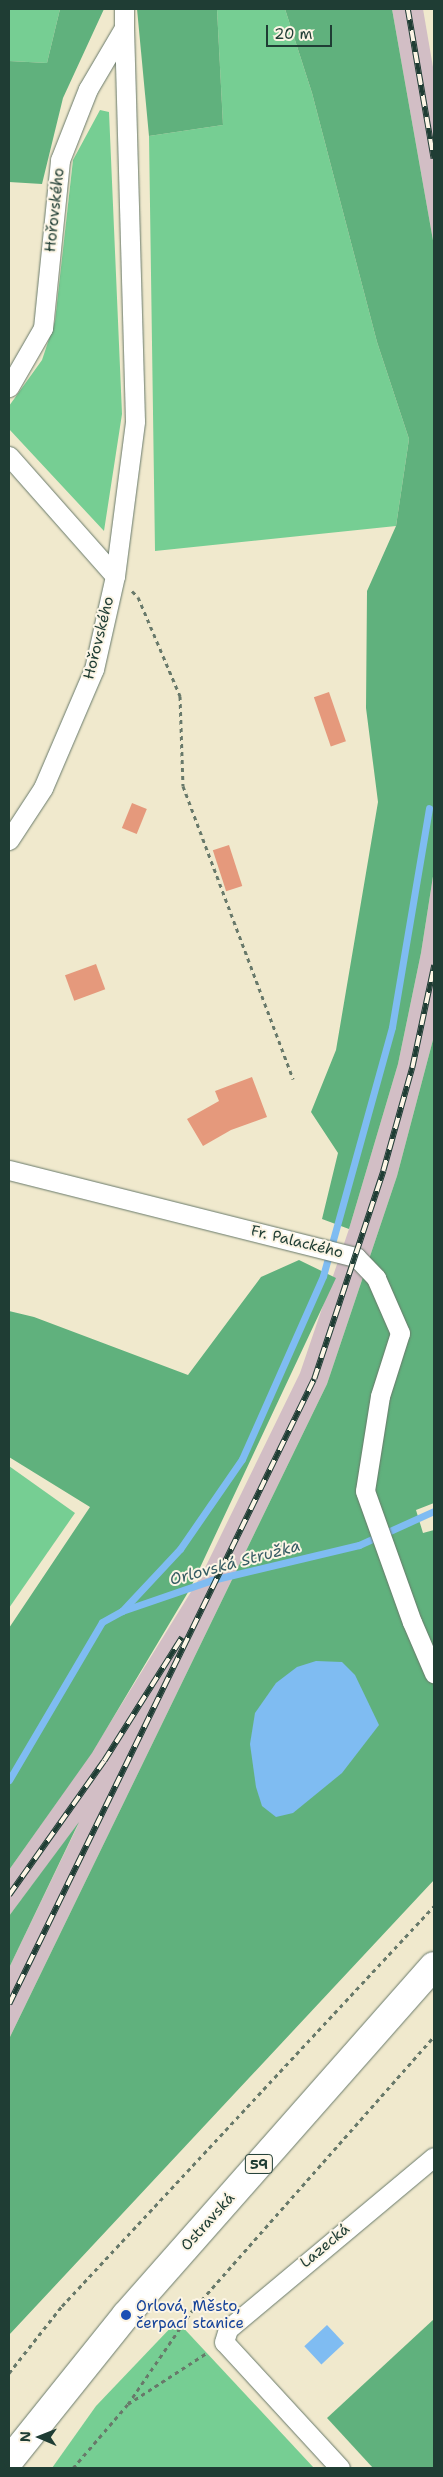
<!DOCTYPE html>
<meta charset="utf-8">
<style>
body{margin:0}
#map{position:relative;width:443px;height:2477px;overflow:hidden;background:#f0e9cd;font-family:"Shantell Sans",sans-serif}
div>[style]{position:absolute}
.industrial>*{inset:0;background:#d2bec5}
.green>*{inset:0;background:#76ce93}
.forest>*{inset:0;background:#60b17d}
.water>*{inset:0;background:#7fbcf2;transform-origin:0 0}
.stream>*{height:7px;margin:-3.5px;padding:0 3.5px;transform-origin:3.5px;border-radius:3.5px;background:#7fbcf2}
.building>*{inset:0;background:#e5997c;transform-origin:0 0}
.path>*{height:3px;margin-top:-1.5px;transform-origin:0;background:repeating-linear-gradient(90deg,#68796a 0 4px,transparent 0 8px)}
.roads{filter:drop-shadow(0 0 1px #68796a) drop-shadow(0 0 1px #68796a)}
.street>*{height:19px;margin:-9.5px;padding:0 9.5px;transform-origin:9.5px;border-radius:9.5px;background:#fff}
.primary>*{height:28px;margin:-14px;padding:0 14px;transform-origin:14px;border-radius:14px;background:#fff}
.rail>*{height:5.5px;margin-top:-2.75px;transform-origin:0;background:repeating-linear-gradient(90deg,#fcf5e5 0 11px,#1f3d34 0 22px);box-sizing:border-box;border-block:1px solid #1f3d34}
.dots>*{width:14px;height:14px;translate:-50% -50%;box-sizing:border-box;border:2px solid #fcf5e5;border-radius:50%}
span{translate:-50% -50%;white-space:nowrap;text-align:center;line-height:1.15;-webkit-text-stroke:4px #fcf5e5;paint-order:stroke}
.shield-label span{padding:1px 4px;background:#fcf5e5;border:1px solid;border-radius:4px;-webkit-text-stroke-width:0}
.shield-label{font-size:14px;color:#1f3d34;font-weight:700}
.street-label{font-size:15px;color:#1f3d34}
.transit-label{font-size:15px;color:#164399}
.left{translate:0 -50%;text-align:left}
.water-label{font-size:16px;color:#375d64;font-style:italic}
.frame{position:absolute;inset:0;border:10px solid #1f3d34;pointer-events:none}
.north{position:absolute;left:15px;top:2412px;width:50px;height:50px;-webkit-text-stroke:4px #fcf5e5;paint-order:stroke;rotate:271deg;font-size:14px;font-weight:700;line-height:20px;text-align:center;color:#1f3d34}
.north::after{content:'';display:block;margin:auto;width:18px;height:22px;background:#1f3d34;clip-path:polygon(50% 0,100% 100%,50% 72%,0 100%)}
.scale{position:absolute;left:266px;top:25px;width:66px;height:22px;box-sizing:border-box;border:2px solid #1f3d34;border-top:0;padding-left:6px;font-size:15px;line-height:18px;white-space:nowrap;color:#1f3d34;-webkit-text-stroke:4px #fcf5e5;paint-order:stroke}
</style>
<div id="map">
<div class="industrial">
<i style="clip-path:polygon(392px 9px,423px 9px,434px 73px,434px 246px)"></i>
<i style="clip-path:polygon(434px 870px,434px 1036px,397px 1176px,327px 1384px,9px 2039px,9px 1968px,78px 1825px,9px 1916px,9px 1870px,92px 1752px,202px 1574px,300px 1373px,349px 1229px,398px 1064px,421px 953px)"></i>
</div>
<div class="green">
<i style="clip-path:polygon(9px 9px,60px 9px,47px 63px,9px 61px)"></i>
<i style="clip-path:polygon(217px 9px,285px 9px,312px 93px,377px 342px,409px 439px,396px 526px,155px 551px,149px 136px,223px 125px)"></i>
<i style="clip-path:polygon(100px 110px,109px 112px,122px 414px,104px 531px,9px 429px,9px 406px,42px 360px,55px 321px,73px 160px)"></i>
<i style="clip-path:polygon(9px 1466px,75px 1513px,9px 1608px)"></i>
<i style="clip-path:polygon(177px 2321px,314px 2468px,52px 2468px,96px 2406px)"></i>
</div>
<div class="forest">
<i style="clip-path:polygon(60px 9px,104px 9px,63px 98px,42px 184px,9px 182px,9px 61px,47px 63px)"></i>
<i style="clip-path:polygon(137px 9px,217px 9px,223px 125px,149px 136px)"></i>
<i style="clip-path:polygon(285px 9px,392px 9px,434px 246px,434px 870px,421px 953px,398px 1064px,349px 1229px,322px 1219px,338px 1153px,311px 1112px,336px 1050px,378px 802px,366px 708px,367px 591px,396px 526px,409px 439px,377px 342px,312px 93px)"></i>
<i style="clip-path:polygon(434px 1036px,434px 1503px,416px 1510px,423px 1533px,434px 1530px,434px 1880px,9px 2335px,9px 2039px,327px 1384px,397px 1176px)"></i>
<i style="clip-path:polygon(299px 1260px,336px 1278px,190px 1589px,92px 1753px,9px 1870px,9px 1628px,90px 1507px,9px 1457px,9px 1311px,34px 1317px,188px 1375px,261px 1277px)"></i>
<i style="clip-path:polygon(79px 1822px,9px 1968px,9px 1916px)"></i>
<i style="clip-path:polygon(434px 2319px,434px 2468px,373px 2468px,327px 2418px)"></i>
</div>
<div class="water">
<i style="clip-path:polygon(316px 1661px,342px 1662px,355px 1675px,379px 1725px,342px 1773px,293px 1813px,276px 1817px,262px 1806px,256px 1787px,250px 1744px,255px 1713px,276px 1683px,297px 1667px)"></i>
<i style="left:327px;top:2325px;width:25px;height:31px;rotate:47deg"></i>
</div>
<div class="stream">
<i style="left:122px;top:1611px;width:85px;rotate:-46.9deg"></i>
<i style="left:180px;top:1549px;width:109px;rotate:-55.4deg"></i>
<i style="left:242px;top:1459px;width:200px;rotate:-66.1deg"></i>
<i style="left:323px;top:1276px;width:258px;rotate:-74.5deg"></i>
<i style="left:392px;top:1027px;width:222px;rotate:-80.4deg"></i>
<i style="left:9px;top:1780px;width:183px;rotate:-59.5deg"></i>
<i style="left:102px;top:1622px;width:23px;rotate:-29deg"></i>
<i style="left:122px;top:1611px;width:95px;rotate:-19deg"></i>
<i style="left:212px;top:1580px;width:151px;rotate:-13.4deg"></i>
<i style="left:359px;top:1545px;width:82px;rotate:-24.4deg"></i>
</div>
<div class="building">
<i style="left:329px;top:692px;width:52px;height:16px;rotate:71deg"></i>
<i style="left:132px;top:803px;width:16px;height:27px;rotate:22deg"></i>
<i style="left:229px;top:845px;width:43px;height:17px;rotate:72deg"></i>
<i style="left:96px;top:964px;width:27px;height:33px;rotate:70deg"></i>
<i style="clip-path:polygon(252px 1077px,267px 1117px,231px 1130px,203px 1146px,187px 1119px,219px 1101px,215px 1091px)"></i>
</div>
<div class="path">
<i style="left:132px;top:591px;width:8px;rotate:45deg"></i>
<i style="left:138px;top:597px;width:108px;rotate:67deg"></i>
<i style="left:180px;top:696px;width:90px;rotate:88.1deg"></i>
<i style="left:183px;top:786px;width:313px;rotate:69.4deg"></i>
<i style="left:9px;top:2373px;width:85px;rotate:-51.7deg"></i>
<i style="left:62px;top:2306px;width:546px;rotate:-47.08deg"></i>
<i style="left:128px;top:2404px;width:112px;rotate:-55.6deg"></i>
<i style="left:191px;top:2312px;width:368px;rotate:-48.6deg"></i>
<i style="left:73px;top:2468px;width:84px;rotate:-49.3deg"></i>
<i style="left:128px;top:2404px;width:95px;rotate:-33deg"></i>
</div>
<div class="roads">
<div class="street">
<i style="left:9px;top:387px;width:68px;rotate:-60deg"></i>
<i style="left:43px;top:328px;width:169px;rotate:-84.2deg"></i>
<i style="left:60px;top:160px;width:76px;rotate:-68.5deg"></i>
<i style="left:88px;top:89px;width:71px;rotate:-59.5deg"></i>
<i style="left:124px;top:28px;width:19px;rotate:-90deg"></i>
<i style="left:9px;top:456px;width:160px;rotate:48.5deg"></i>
<i style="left:115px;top:576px;width:95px;rotate:102.7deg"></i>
<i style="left:94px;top:669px;width:129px;rotate:113.2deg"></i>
<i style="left:43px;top:788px;width:62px;rotate:123.2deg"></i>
<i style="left:115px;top:576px;width:156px;rotate:-82.6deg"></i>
<i style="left:135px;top:421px;width:393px;rotate:-91.6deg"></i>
<i style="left:9px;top:1170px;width:358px;rotate:14.1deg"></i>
<i style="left:356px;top:1257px;width:29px;rotate:46deg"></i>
<i style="left:376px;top:1278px;width:60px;rotate:66.4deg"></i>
<i style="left:400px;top:1333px;width:66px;rotate:107.6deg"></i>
<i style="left:380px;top:1396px;width:96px;rotate:99deg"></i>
<i style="left:365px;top:1491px;width:139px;rotate:70.3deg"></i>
<i style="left:412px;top:1622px;width:56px;rotate:66.7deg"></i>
<i style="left:340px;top:2468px;width:171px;rotate:-132.6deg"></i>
<i style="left:224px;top:2342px;width:14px;rotate:-73deg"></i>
<i style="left:228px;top:2329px;width:268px;rotate:-39.9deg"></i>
</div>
<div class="primary">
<i style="left:9px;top:2461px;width:187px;rotate:-51.3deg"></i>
<i style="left:126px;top:2315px;width:465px;rotate:-48.6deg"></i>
</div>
</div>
<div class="rail">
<i style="left:408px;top:9px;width:152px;rotate:80.2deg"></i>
<i style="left:9px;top:1895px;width:164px;rotate:-54.7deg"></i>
<i style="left:104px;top:1761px;width:146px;rotate:-57.8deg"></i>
<i style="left:9px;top:2004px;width:695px;rotate:-63.99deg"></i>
<i style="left:314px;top:1379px;width:219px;rotate:-71.6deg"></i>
<i style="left:383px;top:1171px;width:107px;rotate:-74.3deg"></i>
<i style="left:412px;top:1068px;width:105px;rotate:-77.9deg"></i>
</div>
<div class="dots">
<i style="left:126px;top:2315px;background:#1a4fb4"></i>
</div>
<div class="shield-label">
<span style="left:259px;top:2164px">59</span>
</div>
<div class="street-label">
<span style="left:55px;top:210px;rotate:-84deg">Hořovského</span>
<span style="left:99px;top:638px;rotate:-76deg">Hořovského</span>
<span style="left:297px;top:1242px;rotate:14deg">Fr. Palackého</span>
<span style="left:208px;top:2222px;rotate:-48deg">Ostravská</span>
<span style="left:325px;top:2246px;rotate:-40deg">Lazecká</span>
</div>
<div class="transit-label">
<span class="left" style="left:136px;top:2315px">Orlová, Město,<br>čerpací stanice</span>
</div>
<div class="water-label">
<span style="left:235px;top:1563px;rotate:-15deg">Orlovská Stružka</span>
</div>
<div class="frame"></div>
<div class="north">N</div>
<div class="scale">20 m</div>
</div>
